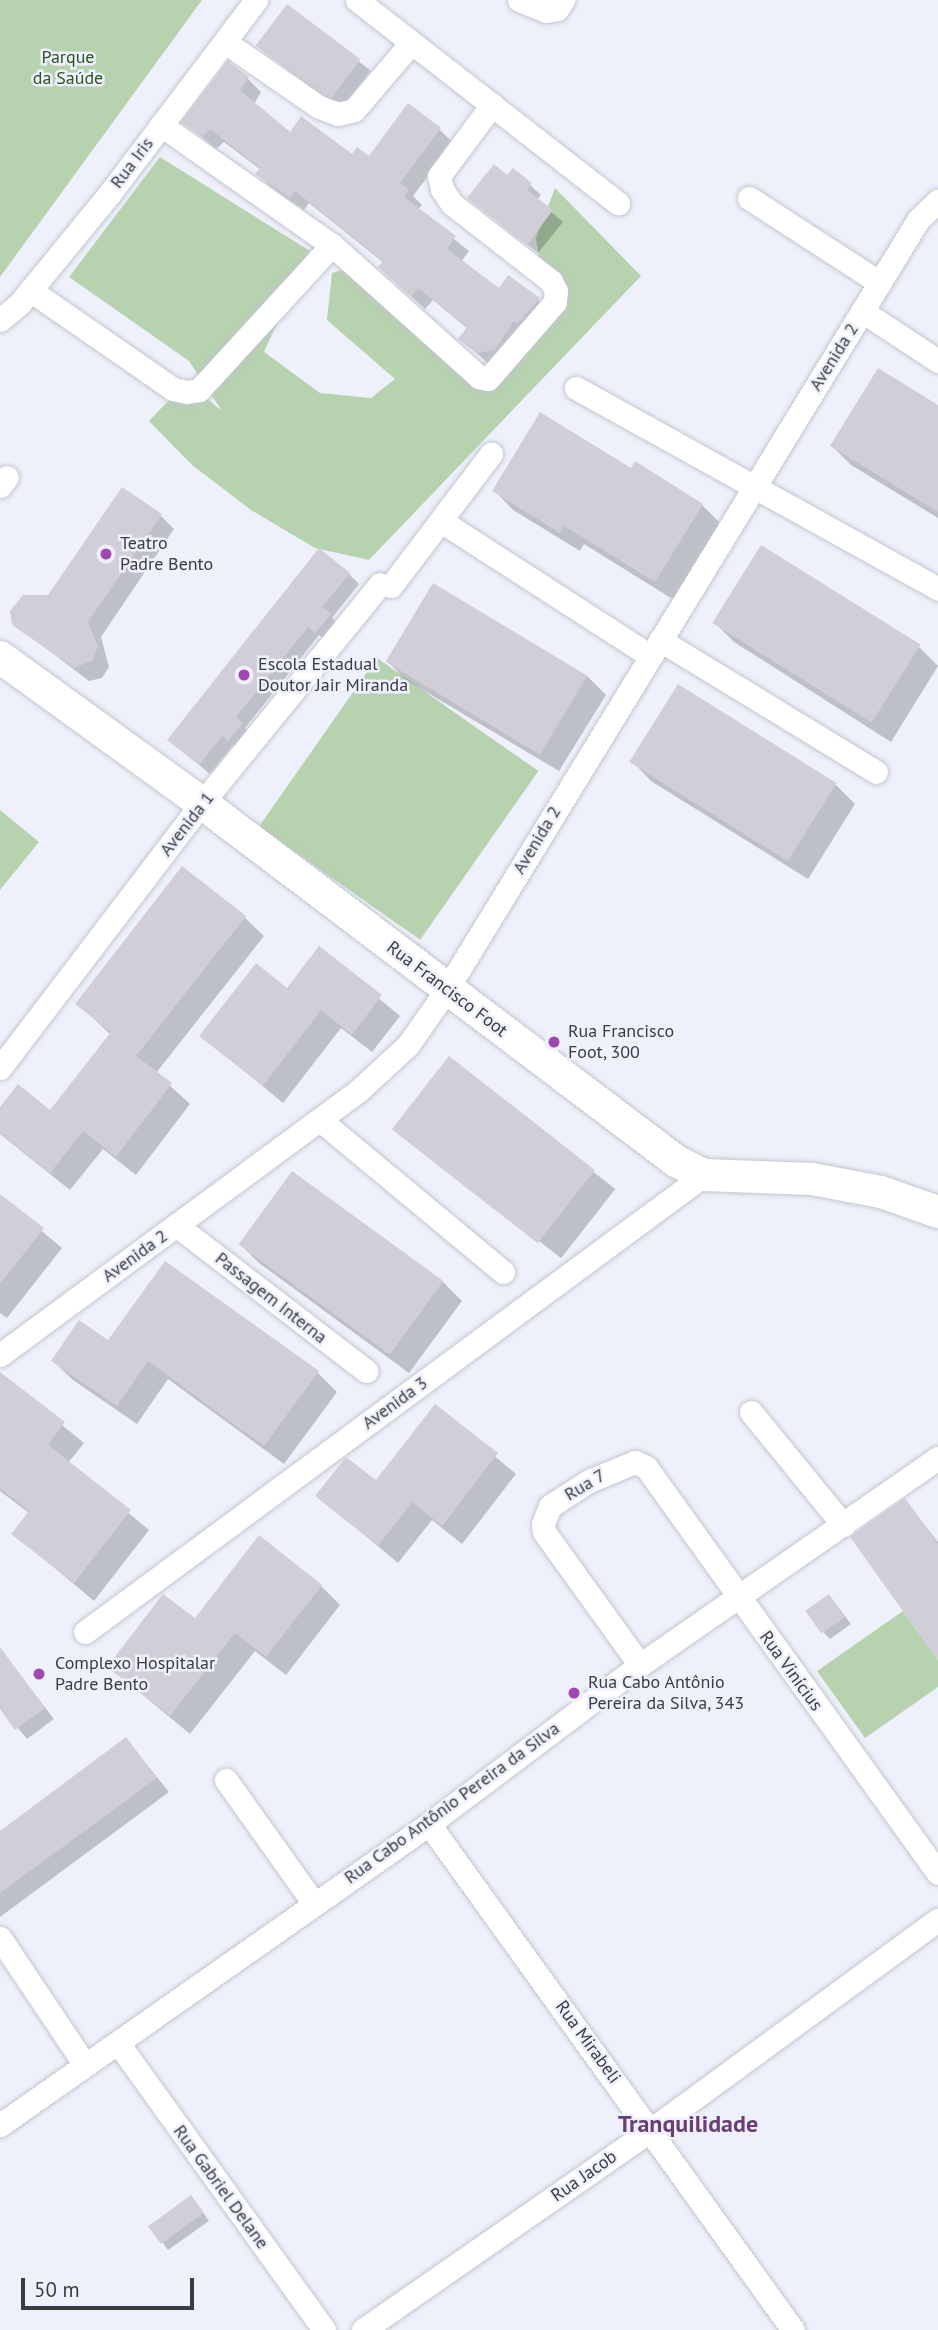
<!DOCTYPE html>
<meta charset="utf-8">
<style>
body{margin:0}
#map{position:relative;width:938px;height:2330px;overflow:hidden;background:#eef1fb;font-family:"PT Sans",sans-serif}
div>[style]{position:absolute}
.green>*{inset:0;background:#b6d2af;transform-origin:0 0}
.shadow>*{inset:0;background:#0003;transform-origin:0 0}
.building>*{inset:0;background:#d2ced7;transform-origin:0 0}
.roads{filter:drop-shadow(0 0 2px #c3c6cf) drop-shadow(0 0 2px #c3c6cf)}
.street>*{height:23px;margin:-11.5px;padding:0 11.5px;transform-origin:11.5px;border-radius:11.5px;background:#fff}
.secondary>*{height:32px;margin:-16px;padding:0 16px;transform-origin:16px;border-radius:16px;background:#fff}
.dots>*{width:19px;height:19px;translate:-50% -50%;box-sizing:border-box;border:4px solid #eef1fb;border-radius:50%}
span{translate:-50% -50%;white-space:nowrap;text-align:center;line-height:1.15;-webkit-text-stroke:5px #eef1fb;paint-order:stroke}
.park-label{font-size:18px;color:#29541c}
.street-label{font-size:18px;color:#3b3c40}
.poi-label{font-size:18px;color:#3b3c40}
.left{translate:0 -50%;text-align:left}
.district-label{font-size:24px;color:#6a3e74;font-weight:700}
.scale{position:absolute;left:21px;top:2278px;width:173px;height:32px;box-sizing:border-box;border:4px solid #3b3c40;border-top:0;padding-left:9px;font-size:21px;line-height:24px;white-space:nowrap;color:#3b3c40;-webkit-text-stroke:5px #eef1fb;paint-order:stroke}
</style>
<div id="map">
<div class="green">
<i style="clip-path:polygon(0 0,202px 0,0 277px)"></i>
<i style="clip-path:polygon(160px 157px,310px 251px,264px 352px,320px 393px,371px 398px,395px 379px,327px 320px,332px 273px,342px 270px,482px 374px,545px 298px,536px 238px,555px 188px,641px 276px,369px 560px,315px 548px,251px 510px,192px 465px,149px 421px,186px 382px,222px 411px,189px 361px,69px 277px)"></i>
<i style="left:377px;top:658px;width:197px;height:206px;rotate:35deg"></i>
<i style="clip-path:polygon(0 810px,39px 842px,0 890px)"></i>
<i style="clip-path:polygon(903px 1611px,938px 1660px,938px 1687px,865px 1738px,817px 1671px)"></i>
</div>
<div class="shadow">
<i style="left:288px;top:6px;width:105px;height:50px;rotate:38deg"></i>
<i style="clip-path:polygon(247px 78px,261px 92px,254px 104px,290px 134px,352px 157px,369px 158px,439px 129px,453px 143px,413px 196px,422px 205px,418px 210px,469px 251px,461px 262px,499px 290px,538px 300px,552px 313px,491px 366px,461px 339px,468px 329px,433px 300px,425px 309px,394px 281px,384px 263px,309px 203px,304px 210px,271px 187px,258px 174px,261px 170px,224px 142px,216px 149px,184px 122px)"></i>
<i style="clip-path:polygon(507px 177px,530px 185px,541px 195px,537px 200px,563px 222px,538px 253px,469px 198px)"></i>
<i style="clip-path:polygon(938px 407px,938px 518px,851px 465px,832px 446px)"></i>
<i style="clip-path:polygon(631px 471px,702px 505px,721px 524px,674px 600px,584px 544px,580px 551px,513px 510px,494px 490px)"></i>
<i style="clip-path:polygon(161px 516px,174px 529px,101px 637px,109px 667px,102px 678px,89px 681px,14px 624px)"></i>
<i style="clip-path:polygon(349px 574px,359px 584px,332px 618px,340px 626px,327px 642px,319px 635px,245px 728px,252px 734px,239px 750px,233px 745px,210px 774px,169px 740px)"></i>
<i style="clip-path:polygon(715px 623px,919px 647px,938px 666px,891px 742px,734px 642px)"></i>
<i style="clip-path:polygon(387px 661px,587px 676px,606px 695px,559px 771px,406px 680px)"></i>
<i style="clip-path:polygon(632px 761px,836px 785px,855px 804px,808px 879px,651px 781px)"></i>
<i style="clip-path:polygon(244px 917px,264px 936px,156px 1073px,190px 1104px,136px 1175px,103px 1149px,70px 1190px,0 1134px,0 1110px,51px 1112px,111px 1035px,78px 1004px)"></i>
<i style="clip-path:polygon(320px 949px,400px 1016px,372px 1052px,341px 1028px,283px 1103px,202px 1036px,287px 990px)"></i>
<i style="left:449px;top:1059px;width:211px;height:88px;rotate:38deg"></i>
<i style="clip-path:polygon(293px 1173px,443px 1282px,462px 1301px,409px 1373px,259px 1263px,240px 1244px)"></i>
<i style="clip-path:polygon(0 1196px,62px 1248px,7px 1318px,0 1313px)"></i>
<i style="clip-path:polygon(165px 1263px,318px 1373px,337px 1392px,284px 1464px,168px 1379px,137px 1424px,73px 1380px,53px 1361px,109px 1343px)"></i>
<i style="clip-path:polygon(2px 1376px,84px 1443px,68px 1463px,149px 1530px,94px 1601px,13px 1533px,29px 1513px,0 1491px)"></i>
<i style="clip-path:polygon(435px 1406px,516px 1474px,462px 1544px,432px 1520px,398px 1563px,318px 1496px,376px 1483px)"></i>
<i style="clip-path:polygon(905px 1500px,938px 1542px,938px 1657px)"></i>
<i style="clip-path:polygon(321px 1586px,340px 1605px,286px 1675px,255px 1651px,190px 1734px,109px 1667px,195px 1621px)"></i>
<i style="clip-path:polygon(835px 1603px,851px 1624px,830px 1639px,824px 1633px)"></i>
<i style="clip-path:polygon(0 1649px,54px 1719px,27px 1739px,0 1706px)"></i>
<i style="clip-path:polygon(126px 1739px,169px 1792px,0 1917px,0 1833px)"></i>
<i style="clip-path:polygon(197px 2204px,209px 2221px,168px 2250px,150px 2226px)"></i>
</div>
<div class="building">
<i style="left:287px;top:4px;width:92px;height:52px;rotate:37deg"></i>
<i style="clip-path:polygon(228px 61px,249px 77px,240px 90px,290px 132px,301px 116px,352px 154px,357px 147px,369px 156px,408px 103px,441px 128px,400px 183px,409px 190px,404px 197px,456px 236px,447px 249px,499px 288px,508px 275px,540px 298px,518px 323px,513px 322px,495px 350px,476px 353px,458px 339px,467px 327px,418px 288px,411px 297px,378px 267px,383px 261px,295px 191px,290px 198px,255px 174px,260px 168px,210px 129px,202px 137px,181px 122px)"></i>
<i style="clip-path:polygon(494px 164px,507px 175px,513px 168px,532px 183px,527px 190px,553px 210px,527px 245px,467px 198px)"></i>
<i style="clip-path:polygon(878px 368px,938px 405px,938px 512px,830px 446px)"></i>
<i style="clip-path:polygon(540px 412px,631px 468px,635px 461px,703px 504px,655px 582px,564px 526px,560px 533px,492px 491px)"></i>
<i style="clip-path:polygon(122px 487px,162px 514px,88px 622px,98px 646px,93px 660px,74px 668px,12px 625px,10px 611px,23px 595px,48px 595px)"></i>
<i style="left:761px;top:545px;width:188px;height:92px;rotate:32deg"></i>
<i style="clip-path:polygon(319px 548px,350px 573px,322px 607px,331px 614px,315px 633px,308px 627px,236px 717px,243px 723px,228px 741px,222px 736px,199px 765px,167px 740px)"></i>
<i style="left:433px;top:583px;width:180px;height:92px;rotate:31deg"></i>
<i style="left:678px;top:684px;width:187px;height:92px;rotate:32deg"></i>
<i style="clip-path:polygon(182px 866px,246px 916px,136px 1056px,172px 1083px,116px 1157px,83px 1131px,50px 1173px,0 1133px,0 1107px,18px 1084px,50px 1110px,111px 1032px,75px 1004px)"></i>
<i style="clip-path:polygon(319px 946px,382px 995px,352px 1035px,321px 1010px,263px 1086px,199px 1036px,256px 963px,287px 988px)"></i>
<i style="left:449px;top:1056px;width:185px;height:93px;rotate:38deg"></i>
<i style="left:292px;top:1171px;width:187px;height:91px;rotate:36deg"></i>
<i style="clip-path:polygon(0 1194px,44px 1228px,0 1284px)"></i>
<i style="clip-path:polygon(165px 1261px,319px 1371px,264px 1446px,148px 1361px,117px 1406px,51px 1361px,79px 1320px,108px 1340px)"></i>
<i style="clip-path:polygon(0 1372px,65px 1422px,48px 1445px,131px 1510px,74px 1583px,11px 1534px,29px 1511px,0 1488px)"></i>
<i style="clip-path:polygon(435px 1404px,498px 1453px,442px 1526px,412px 1502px,378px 1546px,315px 1496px,346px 1457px,376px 1480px)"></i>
<i style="clip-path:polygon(905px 1498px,938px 1544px,938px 1660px,850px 1537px)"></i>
<i style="clip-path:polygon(259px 1535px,322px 1585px,266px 1657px,235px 1633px,170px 1716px,107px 1667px,163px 1594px,195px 1618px)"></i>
<i style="left:829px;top:1594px;width:28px;height:29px;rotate:55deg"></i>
<i style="clip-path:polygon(0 1647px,45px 1708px,15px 1730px,0 1709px)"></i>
<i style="clip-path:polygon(126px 1737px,157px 1778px,0 1893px,0 1831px)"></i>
<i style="left:191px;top:2195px;width:22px;height:53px;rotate:54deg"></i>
</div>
<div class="roads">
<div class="street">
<i style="left:357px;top:0;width:331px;rotate:37.9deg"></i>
<i style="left:519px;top:0;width:29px;rotate:22deg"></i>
<i style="left:546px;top:11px;width:11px;rotate:-10deg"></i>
<i style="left:557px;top:9px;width:11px;rotate:-56deg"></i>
<i style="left:225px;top:42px;width:114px;rotate:34.7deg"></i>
<i style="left:319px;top:107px;width:20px;rotate:20deg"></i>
<i style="left:338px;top:114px;width:16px;rotate:-14deg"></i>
<i style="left:354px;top:110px;width:88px;rotate:-49.6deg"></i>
<i style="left:161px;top:125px;width:209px;rotate:35.1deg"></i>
<i style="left:332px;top:245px;width:198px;rotate:41.9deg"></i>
<i style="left:479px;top:377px;width:9px;rotate:13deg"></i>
<i style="left:488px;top:379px;width:102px;rotate:-49deg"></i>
<i style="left:555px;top:302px;width:11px;rotate:-85deg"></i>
<i style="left:556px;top:291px;width:11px;rotate:-117deg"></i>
<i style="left:551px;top:281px;width:125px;rotate:-142.1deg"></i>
<i style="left:452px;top:204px;width:18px;rotate:-124deg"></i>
<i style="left:442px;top:189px;width:13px;rotate:-103deg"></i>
<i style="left:439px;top:176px;width:89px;rotate:-53.3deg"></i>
<i style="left:749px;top:198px;width:156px;rotate:33deg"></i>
<i style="left:30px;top:290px;width:174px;rotate:34.7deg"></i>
<i style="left:173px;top:389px;width:14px;rotate:12deg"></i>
<i style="left:187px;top:392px;width:12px;rotate:-9deg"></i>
<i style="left:199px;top:390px;width:197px;rotate:-47.5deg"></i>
<i style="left:862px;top:311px;width:91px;rotate:33.3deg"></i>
<i style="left:0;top:320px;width:26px;rotate:-40deg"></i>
<i style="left:20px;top:303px;width:142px;rotate:-50.7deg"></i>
<i style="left:110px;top:193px;width:242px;rotate:-52.9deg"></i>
<i style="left:576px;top:388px;width:414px;rotate:29deg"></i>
<i style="left:0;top:486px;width:11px;rotate:-52deg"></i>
<i style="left:441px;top:521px;width:247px;rotate:32.8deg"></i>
<i style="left:391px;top:586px;width:166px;rotate:-52.9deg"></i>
<i style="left:660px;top:640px;width:253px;rotate:31.4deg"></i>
<i style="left:0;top:1068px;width:333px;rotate:-52.7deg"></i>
<i style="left:202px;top:803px;width:282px;rotate:-50.9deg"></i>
<i style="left:320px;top:1120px;width:238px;rotate:39.7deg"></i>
<i style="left:176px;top:1225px;width:240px;rotate:37.5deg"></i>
<i style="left:0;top:1355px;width:445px;rotate:-36.4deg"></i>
<i style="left:358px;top:1091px;width:68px;rotate:-42.6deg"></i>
<i style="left:408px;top:1045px;width:68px;rotate:-55.1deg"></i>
<i style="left:447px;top:989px;width:902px;rotate:-58.51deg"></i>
<i style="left:918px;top:220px;width:28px;rotate:-44deg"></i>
<i style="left:751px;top:1412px;width:146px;rotate:50.8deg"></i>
<i style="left:85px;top:1632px;width:769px;rotate:-36.44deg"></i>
<i style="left:640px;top:1665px;width:164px;rotate:-125.8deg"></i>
<i style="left:544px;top:1532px;width:8px;rotate:-97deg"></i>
<i style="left:543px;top:1524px;width:19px;rotate:-69deg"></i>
<i style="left:550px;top:1506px;width:46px;rotate:-32.7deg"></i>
<i style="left:589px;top:1481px;width:50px;rotate:-22.4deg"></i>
<i style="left:635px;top:1462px;width:12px;rotate:24deg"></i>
<i style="left:646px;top:1467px;width:500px;rotate:54.28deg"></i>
<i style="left:226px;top:1780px;width:150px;rotate:54.5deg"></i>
<i style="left:429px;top:1824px;width:623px;rotate:54.27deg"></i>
<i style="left:0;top:1938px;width:153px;rotate:56.2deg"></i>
<i style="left:118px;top:2043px;width:353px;rotate:54.3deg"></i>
<i style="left:0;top:2125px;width:524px;rotate:-35.05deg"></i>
<i style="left:429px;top:1824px;width:264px;rotate:-37deg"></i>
<i style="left:640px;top:1665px;width:363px;rotate:-34.8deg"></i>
<i style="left:363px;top:2330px;width:352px;rotate:-34.8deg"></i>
<i style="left:652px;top:2129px;width:354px;rotate:-36.2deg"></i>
</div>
<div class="secondary">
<i style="left:0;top:657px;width:249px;rotate:35.9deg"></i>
<i style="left:202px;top:803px;width:594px;rotate:37.06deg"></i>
<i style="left:676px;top:1161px;width:31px;rotate:27deg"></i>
<i style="left:704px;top:1175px;width:108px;rotate:2.1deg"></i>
<i style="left:812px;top:1179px;width:70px;rotate:10.7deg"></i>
<i style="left:881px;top:1192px;width:60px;rotate:19.3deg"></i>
</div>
</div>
<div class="dots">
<i style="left:106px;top:554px;background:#a147b3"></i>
<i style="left:244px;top:675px;background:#a147b3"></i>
<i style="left:554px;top:1042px;background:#a147b3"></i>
<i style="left:39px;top:1674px;background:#a147b3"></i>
<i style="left:574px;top:1693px;background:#a147b3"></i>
</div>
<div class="park-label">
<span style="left:68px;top:68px">Parque<br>da Saúde</span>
</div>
<div class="street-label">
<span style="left:132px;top:163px;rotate:-53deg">Rua Iris</span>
<span style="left:834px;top:357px;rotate:-58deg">Avenida 2</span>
<span style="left:187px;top:824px;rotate:-52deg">Avenida 1</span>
<span style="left:537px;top:840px;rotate:-59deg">Avenida 2</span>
<span style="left:447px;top:989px;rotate:37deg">Rua Francisco Foot</span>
<span style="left:135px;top:1256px;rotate:-36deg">Avenida 2</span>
<span style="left:271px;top:1298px;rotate:38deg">Passagem Interna</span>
<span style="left:395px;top:1403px;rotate:-36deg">Avenida 3</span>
<span style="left:585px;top:1485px;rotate:-31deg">Rua 7</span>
<span style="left:791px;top:1671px;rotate:54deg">Rua Vinícius</span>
<span style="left:452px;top:1803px;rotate:-36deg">Rua Cabo Antônio Pereira da Silva</span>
<span style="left:588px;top:2042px;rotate:54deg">Rua Mirabeli</span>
<span style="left:584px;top:2176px;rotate:-35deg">Rua Jacob</span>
<span style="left:221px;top:2187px;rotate:54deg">Rua Gabriel Delane</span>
</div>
<div class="poi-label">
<span class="left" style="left:120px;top:554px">Teatro<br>Padre Bento</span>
<span class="left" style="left:258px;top:675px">Escola Estadual<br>Doutor Jair Miranda</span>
<span class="left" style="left:568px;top:1042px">Rua Francisco<br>Foot, 300</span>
<span class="left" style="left:55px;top:1674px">Complexo Hospitalar<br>Padre Bento</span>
<span class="left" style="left:588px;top:1693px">Rua Cabo Antônio<br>Pereira da Silva, 343</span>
</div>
<div class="district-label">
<span style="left:688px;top:2124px">Tranquilidade</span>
</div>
<div class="scale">50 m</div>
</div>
